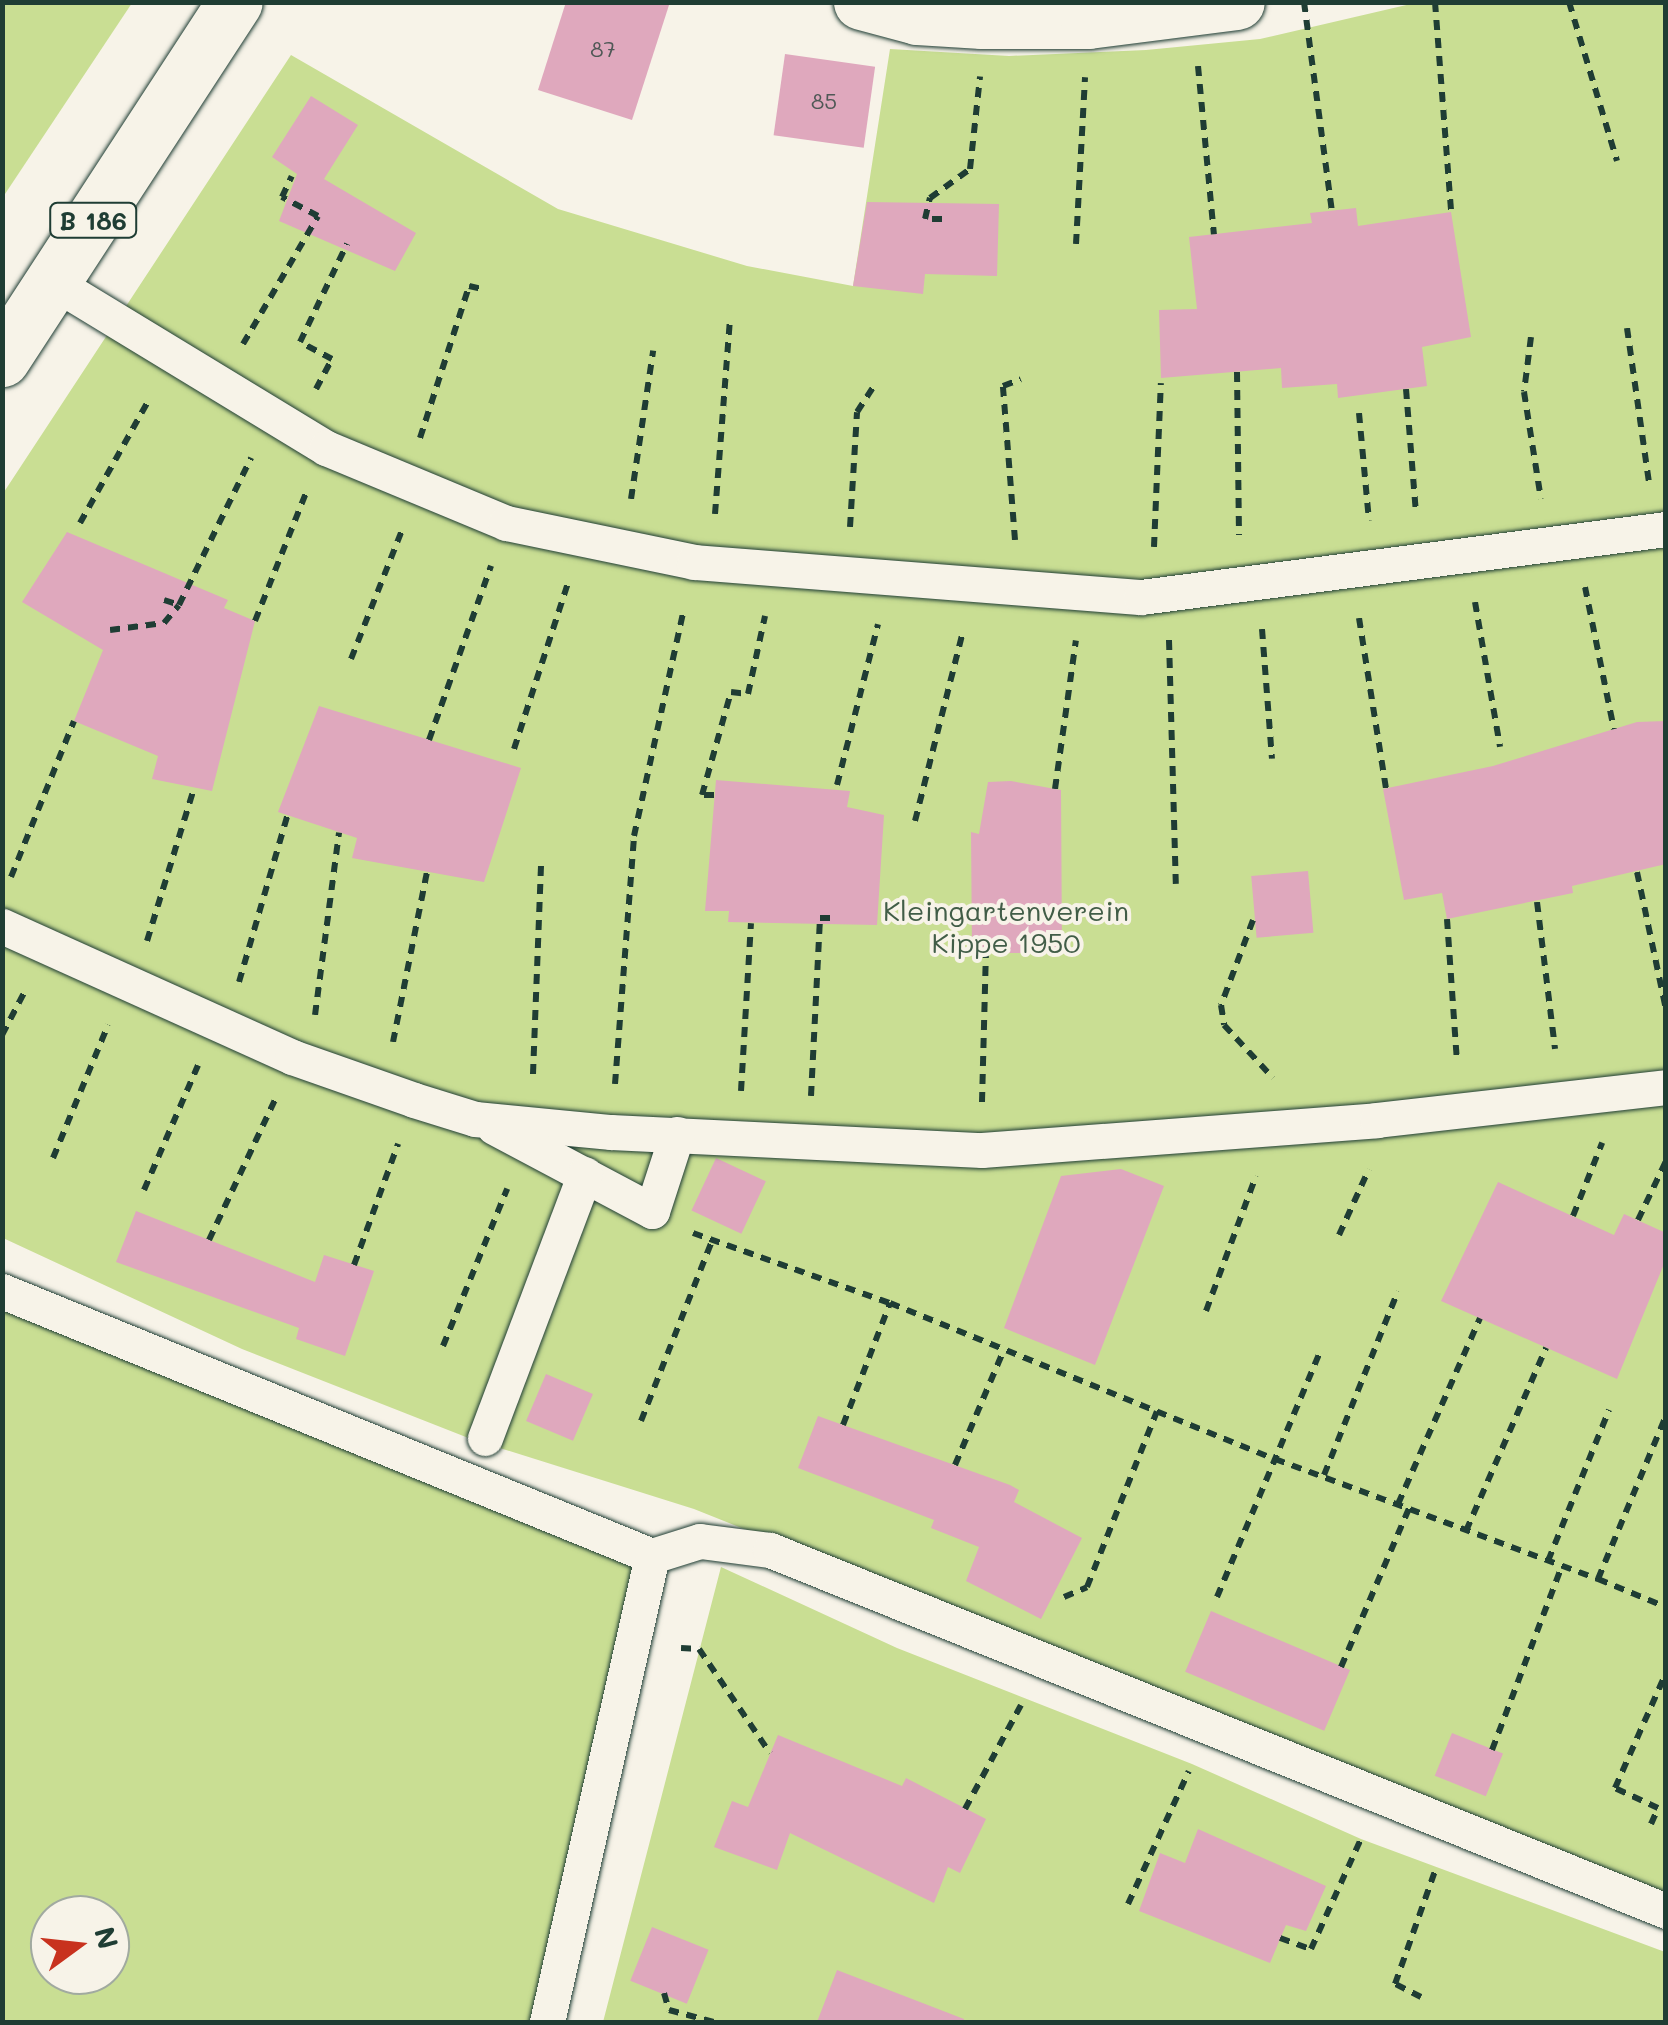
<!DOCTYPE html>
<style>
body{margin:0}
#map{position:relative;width:1668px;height:2025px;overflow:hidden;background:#f7f3e8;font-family:Mali,sans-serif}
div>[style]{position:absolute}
.green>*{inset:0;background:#c9de93}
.building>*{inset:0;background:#dfa8bd;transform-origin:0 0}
.path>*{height:6px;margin-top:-3px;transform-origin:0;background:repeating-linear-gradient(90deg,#1f3d34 0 10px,transparent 0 18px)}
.roads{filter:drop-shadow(0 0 2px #1f3d34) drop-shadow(0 0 2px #1f3d34)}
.lane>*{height:35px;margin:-17.5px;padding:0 17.5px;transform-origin:17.5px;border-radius:17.5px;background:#f7f3e8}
.street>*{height:55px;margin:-27.5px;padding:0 27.5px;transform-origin:27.5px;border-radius:27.5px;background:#f7f3e8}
.primary>*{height:55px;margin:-27.5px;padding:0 27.5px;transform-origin:27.5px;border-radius:27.5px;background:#f7f3e8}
span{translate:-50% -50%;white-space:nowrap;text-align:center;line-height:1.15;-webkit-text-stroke:8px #f7f3e8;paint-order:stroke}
.number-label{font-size:22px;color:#4f5856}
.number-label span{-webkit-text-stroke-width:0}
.shield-label span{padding:2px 8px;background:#f7f3e8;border:2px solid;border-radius:8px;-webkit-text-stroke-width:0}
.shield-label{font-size:25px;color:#1f3d34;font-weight:700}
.park-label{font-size:28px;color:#415d47}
.frame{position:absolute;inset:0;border:5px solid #1f3d34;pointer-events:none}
.north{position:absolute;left:30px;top:1895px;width:100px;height:100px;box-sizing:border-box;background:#f7f3e8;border:2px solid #a1aaa0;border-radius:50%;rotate:75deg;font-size:28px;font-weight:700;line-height:40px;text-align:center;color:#1f3d34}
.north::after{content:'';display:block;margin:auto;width:35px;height:45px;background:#c8321e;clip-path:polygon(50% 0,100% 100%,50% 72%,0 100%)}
</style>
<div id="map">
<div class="green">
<i style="clip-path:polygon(3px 2px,132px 3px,3px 197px,2px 3px)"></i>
<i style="clip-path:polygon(1415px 3px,1665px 3px,1665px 1897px,694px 1509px,471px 1439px,242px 1349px,3px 1238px,2px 495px,291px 55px,558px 209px,747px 266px,853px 286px,890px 49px,1009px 56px,1146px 50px,1260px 39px)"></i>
<i style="clip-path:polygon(evenodd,2px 1291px,652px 1556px,542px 2022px,3px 2022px,2px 1291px,50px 1915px,110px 1915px,110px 1975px,50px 1975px,50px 1915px)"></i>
<i style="clip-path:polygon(721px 1567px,897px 1648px,1192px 1764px,1361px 1839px,1665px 1952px,1665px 2022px,603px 2022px)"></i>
</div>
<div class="building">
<i style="clip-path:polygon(566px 2px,670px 2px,632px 120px,538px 90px)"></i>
<i style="left:785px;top:54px;width:91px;height:82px;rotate:8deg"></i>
<i style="clip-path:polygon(311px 96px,358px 125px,324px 179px,416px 233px,395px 271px,279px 221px,297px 174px,272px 157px)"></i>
<i style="clip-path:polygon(867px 202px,999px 204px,997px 276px,925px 274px,923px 294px,853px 286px)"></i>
<i style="clip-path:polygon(1356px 208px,1358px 226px,1451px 212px,1471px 337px,1422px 347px,1427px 386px,1338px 398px,1337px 384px,1282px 388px,1281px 368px,1161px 378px,1159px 310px,1197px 309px,1189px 237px,1312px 223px,1310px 213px)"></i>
<i style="clip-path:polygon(67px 532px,228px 600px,224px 608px,255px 621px,212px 791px,152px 779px,158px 756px,74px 721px,103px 650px,22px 602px)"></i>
<i style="clip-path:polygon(319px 706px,521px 768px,484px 882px,352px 858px,357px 838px,278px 812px)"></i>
<i style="clip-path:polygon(1666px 721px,1666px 864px,1572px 886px,1573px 893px,1447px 919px,1442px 893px,1404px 900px,1383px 789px,1493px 766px,1637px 722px)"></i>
<i style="clip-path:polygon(716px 780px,850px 791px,847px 807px,884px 815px,877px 925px,728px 922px,729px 911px,705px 911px)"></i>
<i style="clip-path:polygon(1011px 781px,1061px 790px,1062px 953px,972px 953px,971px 832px,979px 834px,988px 782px)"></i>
<i style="left:1308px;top:871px;width:62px;height:57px;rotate:85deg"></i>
<i style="left:716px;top:1158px;width:55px;height:58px;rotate:25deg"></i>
<i style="clip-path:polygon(1121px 1169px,1164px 1186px,1095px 1365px,1004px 1328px,1061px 1176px)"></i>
<i style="clip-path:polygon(1498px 1182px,1614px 1235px,1624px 1214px,1666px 1233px,1666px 1259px,1617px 1379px,1441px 1301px)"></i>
<i style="clip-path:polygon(136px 1211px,315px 1282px,324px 1255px,374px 1271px,345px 1356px,296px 1339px,299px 1328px,116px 1262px)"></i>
<i style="left:546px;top:1374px;width:51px;height:51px;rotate:23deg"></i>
<i style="clip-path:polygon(818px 1416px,1010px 1485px,1019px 1490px,1014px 1502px,1082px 1538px,1041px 1619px,966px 1581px,979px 1547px,931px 1528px,934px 1520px,798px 1468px)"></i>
<i style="left:1211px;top:1611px;width:151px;height:66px;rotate:23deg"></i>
<i style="left:1452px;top:1733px;width:55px;height:46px;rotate:22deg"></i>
<i style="clip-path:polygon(778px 1735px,902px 1786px,906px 1778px,986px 1819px,960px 1873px,948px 1867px,934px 1903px,790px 1833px,777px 1870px,714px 1847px,732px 1801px,748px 1807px)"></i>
<i style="clip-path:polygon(1198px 1829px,1326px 1886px,1306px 1931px,1286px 1925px,1270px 1963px,1139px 1911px,1160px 1853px,1185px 1863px)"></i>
<i style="left:652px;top:1927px;width:61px;height:58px;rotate:22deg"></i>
<i style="clip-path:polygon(837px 1970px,964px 2019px,964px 2022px,817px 2022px)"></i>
</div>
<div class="path">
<i style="left:1304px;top:2px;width:211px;rotate:82.4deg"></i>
<i style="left:1435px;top:2px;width:211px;rotate:85.6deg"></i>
<i style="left:1569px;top:2px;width:166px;rotate:73.2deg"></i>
<i style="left:1198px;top:66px;width:169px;rotate:84.6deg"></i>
<i style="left:942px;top:219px;width:17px;rotate:180deg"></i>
<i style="left:925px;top:219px;width:22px;rotate:-77deg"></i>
<i style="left:930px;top:198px;width:49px;rotate:-35.9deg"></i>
<i style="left:970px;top:169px;width:93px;rotate:-83.8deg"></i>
<i style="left:1076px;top:244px;width:167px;rotate:-86.9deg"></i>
<i style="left:1627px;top:328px;width:157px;rotate:81.9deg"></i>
<i style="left:1531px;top:337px;width:55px;rotate:97.3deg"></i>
<i style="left:1524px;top:392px;width:108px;rotate:81deg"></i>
<i style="left:243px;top:344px;width:148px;rotate:-59.6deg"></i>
<i style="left:318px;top:216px;width:41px;rotate:-152.2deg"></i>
<i style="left:282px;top:197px;width:23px;rotate:-65deg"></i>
<i style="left:1237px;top:372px;width:163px;rotate:89.3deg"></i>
<i style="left:316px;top:389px;width:34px;rotate:-62deg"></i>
<i style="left:332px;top:359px;width:36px;rotate:-152deg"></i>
<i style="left:300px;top:342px;width:109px;rotate:-64.4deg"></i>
<i style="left:1406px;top:389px;width:123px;rotate:85.4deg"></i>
<i style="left:1359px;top:413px;width:108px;rotate:84.7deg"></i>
<i style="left:420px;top:438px;width:160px;rotate:-72.1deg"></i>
<i style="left:469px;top:286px;width:13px;rotate:13deg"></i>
<i style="left:631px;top:499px;width:150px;rotate:-81.5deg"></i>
<i style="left:715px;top:514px;width:194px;rotate:-85.6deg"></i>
<i style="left:80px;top:523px;width:143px;rotate:-60.8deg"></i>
<i style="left:850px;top:527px;width:115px;rotate:-86.5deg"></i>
<i style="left:857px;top:412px;width:33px;rotate:-57deg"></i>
<i style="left:1015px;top:540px;width:154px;rotate:-94.5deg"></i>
<i style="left:1003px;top:386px;width:19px;rotate:-21deg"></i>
<i style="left:1154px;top:547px;width:164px;rotate:-87.6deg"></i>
<i style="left:1585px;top:587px;width:145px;rotate:78.5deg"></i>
<i style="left:164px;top:600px;width:16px;rotate:18deg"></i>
<i style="left:179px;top:605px;width:164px;rotate:-63.9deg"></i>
<i style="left:1475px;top:602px;width:147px;rotate:80.2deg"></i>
<i style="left:1359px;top:618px;width:173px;rotate:81deg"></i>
<i style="left:255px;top:621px;width:141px;rotate:-68.3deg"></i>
<i style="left:1262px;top:629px;width:130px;rotate:85.6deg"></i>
<i style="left:110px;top:630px;width:54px;rotate:-7.4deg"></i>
<i style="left:164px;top:623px;width:23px;rotate:-50deg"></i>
<i style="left:1169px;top:640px;width:244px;rotate:88.4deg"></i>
<i style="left:351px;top:659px;width:139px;rotate:-68.4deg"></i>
<i style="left:429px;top:740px;width:185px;rotate:-70.4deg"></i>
<i style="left:514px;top:749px;width:175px;rotate:-72deg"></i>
<i style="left:837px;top:785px;width:166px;rotate:-75.7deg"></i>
<i style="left:1055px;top:789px;width:150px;rotate:-82deg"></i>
<i style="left:714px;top:795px;width:12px;rotate:180deg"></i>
<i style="left:702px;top:795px;width:107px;rotate:-74.3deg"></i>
<i style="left:731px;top:692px;width:17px;rotate:7deg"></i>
<i style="left:748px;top:694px;width:80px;rotate:-77.7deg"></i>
<i style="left:915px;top:821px;width:196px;rotate:-75.8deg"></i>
<i style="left:1637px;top:872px;width:141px;rotate:78.1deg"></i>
<i style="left:11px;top:877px;width:168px;rotate:-68deg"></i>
<i style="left:1537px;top:902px;width:148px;rotate:83deg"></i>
<i style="left:1447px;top:919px;width:143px;rotate:86deg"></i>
<i style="left:1253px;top:920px;width:91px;rotate:110.6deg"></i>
<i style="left:1221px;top:1005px;width:20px;rotate:81deg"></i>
<i style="left:1224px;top:1025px;width:72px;rotate:47.2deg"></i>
<i style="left:147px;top:941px;width:160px;rotate:-72.9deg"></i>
<i style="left:239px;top:982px;width:179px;rotate:-73.8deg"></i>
<i style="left:315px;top:1015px;width:184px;rotate:-82.5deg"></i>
<i style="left:2px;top:1035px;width:52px;rotate:-62.4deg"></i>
<i style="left:393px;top:1042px;width:173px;rotate:-78.7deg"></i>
<i style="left:533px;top:1074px;width:213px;rotate:-87.8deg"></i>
<i style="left:615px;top:1084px;width:249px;rotate:-85.6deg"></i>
<i style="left:634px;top:836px;width:233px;rotate:-77.6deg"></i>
<i style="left:741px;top:1091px;width:168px;rotate:-86.6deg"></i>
<i style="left:811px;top:1096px;width:178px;rotate:-87.1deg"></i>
<i style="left:820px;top:918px;width:15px"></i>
<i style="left:982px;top:1102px;width:149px;rotate:-88.5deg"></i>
<i style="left:53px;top:1158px;width:144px;rotate:-67.5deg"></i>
<i style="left:144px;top:1190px;width:136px;rotate:-66.6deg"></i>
<i style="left:1573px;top:1216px;width:79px;rotate:-68.3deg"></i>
<i style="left:1638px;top:1220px;width:65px;rotate:-64.6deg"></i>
<i style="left:693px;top:1233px;width:209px;rotate:19.6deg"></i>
<i style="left:890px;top:1303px;width:415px;rotate:22.1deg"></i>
<i style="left:1275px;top:1459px;width:345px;rotate:20.4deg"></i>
<i style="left:1598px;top:1579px;width:177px;rotate:-67.4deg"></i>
<i style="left:1339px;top:1235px;width:72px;rotate:-65.6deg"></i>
<i style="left:209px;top:1240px;width:155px;rotate:-64.8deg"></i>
<i style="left:354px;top:1265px;width:129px;rotate:-70deg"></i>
<i style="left:1206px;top:1311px;width:144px;rotate:-69.7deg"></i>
<i style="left:443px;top:1346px;width:170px;rotate:-67.8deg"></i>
<i style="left:641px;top:1421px;width:191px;rotate:-68.5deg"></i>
<i style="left:843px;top:1425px;width:131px;rotate:-68.9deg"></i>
<i style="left:955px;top:1465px;width:123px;rotate:-67deg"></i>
<i style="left:1324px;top:1475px;width:198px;rotate:-68.1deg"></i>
<i style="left:1398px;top:1504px;width:203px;rotate:-66.2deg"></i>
<i style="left:1466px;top:1531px;width:200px;rotate:-66.4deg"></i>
<i style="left:1548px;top:1561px;width:163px;rotate:-68deg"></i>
<i style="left:1598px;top:1579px;width:74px;rotate:22.4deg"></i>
<i style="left:1064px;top:1597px;width:25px;rotate:-23deg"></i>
<i style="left:1087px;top:1587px;width:189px;rotate:-68.3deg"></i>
<i style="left:1217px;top:1597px;width:268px;rotate:-67.2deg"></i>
<i style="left:681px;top:1648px;width:18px;rotate:3deg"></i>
<i style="left:699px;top:1649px;width:126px;rotate:55.7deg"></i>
<i style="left:1341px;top:1667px;width:173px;rotate:-66.8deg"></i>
<i style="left:1492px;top:1750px;width:197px;rotate:-69.2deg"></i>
<i style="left:965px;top:1809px;width:118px;rotate:-61.7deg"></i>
<i style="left:1651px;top:1824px;width:17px;rotate:-66deg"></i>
<i style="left:1658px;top:1808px;width:47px;rotate:-155.1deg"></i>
<i style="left:1615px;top:1788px;width:126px;rotate:-66.1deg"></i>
<i style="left:1128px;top:1904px;width:146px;rotate:-65.4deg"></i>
<i style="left:1280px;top:1938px;width:33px;rotate:20deg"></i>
<i style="left:1311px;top:1949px;width:119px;rotate:-65.6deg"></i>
<i style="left:664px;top:1993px;width:18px;rotate:74deg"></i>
<i style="left:669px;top:2010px;width:47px;rotate:14.9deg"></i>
<i style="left:1421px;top:1997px;width:29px;rotate:-153deg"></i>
<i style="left:1395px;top:1984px;width:123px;rotate:-70.5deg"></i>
</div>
<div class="roads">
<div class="lane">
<i style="left:53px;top:282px;width:320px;rotate:31.3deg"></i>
<i style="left:326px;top:448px;width:195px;rotate:22.6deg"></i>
<i style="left:506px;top:523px;width:192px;rotate:11.7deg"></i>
<i style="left:694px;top:562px;width:448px;rotate:4.5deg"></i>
<i style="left:1141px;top:597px;width:529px;rotate:-7.38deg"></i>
<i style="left:2px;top:926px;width:318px;rotate:24.3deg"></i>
<i style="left:292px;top:1057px;width:129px;rotate:19.4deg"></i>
<i style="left:414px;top:1100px;width:64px;rotate:17.3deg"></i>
<i style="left:475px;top:1119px;width:137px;rotate:5.5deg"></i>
<i style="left:611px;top:1132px;width:371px;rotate:2.8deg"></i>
<i style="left:982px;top:1150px;width:396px;rotate:-4.3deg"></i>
<i style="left:1377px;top:1120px;width:291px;rotate:-6.5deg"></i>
<i style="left:494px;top:1127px;width:179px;rotate:28deg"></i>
<i style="left:652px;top:1211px;width:81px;rotate:-72deg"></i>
<i style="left:2px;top:1291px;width:702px;rotate:22.18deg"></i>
<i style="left:652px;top:1556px;width:478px;rotate:102.7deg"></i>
<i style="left:485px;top:1438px;width:282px;rotate:-69.3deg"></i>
<i style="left:652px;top:1556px;width:50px;rotate:-17.4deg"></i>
<i style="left:700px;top:1541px;width:71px;rotate:7.3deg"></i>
<i style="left:770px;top:1550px;width:966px;rotate:21.94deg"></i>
</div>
<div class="street">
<i style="left:861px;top:2px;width:58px;rotate:15deg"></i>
<i style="left:917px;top:17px;width:65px;rotate:3.5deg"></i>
<i style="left:982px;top:21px;width:106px"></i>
<i style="left:1088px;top:21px;width:150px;rotate:-7.3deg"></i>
</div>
<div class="primary">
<i style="left:2px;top:359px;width:426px;rotate:-56.9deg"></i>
</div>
</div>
<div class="number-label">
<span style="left:603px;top:49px">87</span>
<span style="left:824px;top:101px">85</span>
</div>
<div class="shield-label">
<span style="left:93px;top:220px">B 186</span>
</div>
<div class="park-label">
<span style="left:1006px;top:926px">Kleingartenverein<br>Kippe 1950</span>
</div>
<div class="frame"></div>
<div class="north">N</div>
</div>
